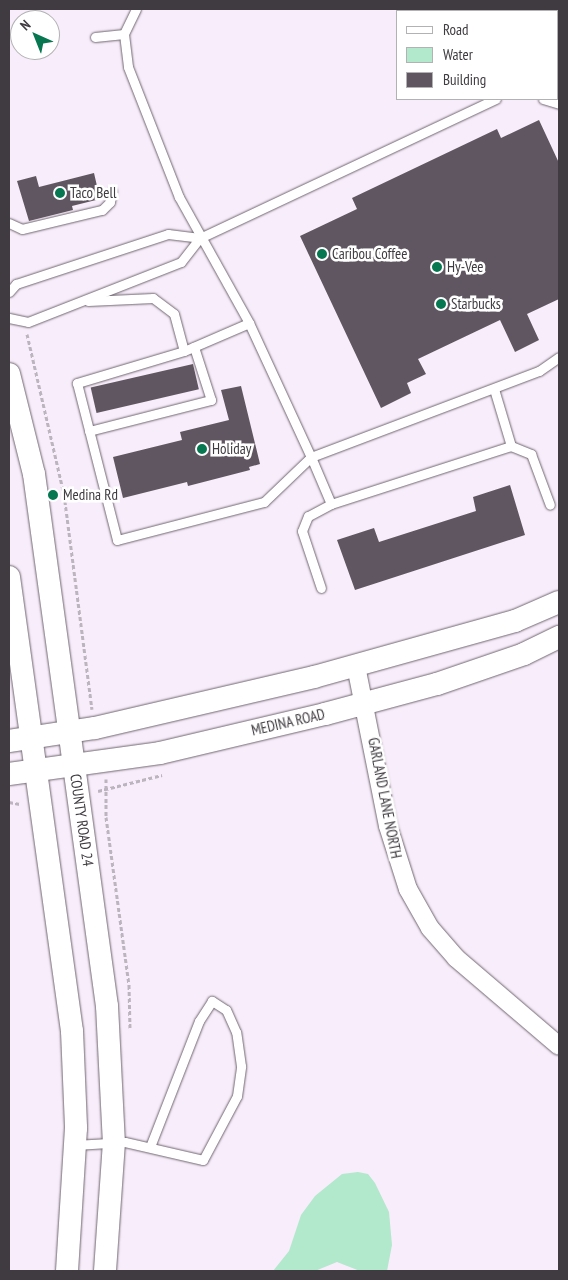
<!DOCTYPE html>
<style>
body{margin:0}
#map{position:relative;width:568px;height:1280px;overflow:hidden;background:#f8edfa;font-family:"PT Sans Narrow",sans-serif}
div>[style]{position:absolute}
.water>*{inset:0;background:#b2e8cc}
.building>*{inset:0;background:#605661;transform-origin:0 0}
.path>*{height:3px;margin-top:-1.5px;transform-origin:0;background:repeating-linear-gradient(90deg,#bcb4be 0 4px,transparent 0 6.5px)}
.roads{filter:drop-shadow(0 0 1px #706671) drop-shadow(0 0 1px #706671)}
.service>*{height:9px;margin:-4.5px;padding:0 4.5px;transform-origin:4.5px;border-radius:4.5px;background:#fff}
.minor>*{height:18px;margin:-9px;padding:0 9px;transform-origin:9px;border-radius:9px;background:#fff}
.tertiary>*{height:22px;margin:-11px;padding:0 11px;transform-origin:11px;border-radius:11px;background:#fff}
.dots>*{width:14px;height:14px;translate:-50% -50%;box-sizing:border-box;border:2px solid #fff;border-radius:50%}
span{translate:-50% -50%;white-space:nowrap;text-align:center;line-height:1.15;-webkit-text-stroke:5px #fff;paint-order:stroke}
.poi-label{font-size:15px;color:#3f3b40}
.left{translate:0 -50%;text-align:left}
.street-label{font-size:15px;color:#3f3b40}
.frame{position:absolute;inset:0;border:10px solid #3f3b40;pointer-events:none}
.legend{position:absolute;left:396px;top:10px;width:162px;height:90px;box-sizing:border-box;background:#fff;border:1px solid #b2b1b3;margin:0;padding:6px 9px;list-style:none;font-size:15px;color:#3f3b40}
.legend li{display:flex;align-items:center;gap:10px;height:25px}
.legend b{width:25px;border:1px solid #b2b1b3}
.north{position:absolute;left:10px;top:10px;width:50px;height:50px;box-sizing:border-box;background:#fff;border:1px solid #b2b1b3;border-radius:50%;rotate:316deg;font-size:14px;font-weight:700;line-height:20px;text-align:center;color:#3f3b40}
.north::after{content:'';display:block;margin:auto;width:18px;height:22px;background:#067751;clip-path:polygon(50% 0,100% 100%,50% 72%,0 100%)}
</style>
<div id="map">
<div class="water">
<i style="clip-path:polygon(358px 1172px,368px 1174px,375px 1183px,389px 1212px,392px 1245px,387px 1271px,360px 1271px,337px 1262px,315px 1271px,273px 1271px,289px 1251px,301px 1215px,315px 1196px,342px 1174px)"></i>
</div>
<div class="building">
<i style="clip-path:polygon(539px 120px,559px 163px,559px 299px,527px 314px,539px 340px,515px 352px,500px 320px,418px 359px,426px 374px,407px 383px,411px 393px,381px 408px,300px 236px,357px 209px,352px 198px,497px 129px,501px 138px)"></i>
<i style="clip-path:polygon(94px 173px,100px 199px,72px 206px,73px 210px,29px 221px,17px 181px,36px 176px,39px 187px)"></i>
<i style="left:193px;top:364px;width:26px;height:105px;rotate:77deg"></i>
<i style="clip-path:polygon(241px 386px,260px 464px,249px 467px,250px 470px,188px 486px,187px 482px,123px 498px,113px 457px,182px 440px,180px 432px,229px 420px,221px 390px)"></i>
<i style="clip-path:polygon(510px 485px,525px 535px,355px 590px,337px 540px,374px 528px,379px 542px,476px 511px,473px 497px)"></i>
</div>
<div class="path">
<i style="left:27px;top:334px;width:164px;rotate:77deg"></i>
<i style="left:64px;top:494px;width:217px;rotate:82.6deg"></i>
<i style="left:106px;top:779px;width:38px;rotate:90deg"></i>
<i style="left:106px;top:817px;width:170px;rotate:82.2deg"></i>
<i style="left:129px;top:985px;width:43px;rotate:88.7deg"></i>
<i style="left:98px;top:791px;width:66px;rotate:-14deg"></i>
<i style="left:9px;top:802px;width:11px;rotate:10deg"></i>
</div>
<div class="roads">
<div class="service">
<i style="left:136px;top:9px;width:28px;rotate:116deg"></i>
<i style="left:124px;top:34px;width:33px;rotate:83deg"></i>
<i style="left:128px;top:67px;width:140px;rotate:68.6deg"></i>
<i style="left:179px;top:197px;width:144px;rotate:60.9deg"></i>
<i style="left:249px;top:323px;width:148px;rotate:65.2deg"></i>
<i style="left:311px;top:457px;width:244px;rotate:-20.7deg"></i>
<i style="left:539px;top:371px;width:24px;rotate:-35deg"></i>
<i style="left:95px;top:37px;width:29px;rotate:-6deg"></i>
<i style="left:543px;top:99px;width:17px;rotate:17deg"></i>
<i style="left:9px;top:223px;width:14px;rotate:25deg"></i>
<i style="left:22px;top:229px;width:82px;rotate:-13.4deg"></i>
<i style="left:102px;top:210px;width:11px;rotate:-45deg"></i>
<i style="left:110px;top:202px;width:11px;rotate:-80deg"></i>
<i style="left:9px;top:292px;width:11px;rotate:-49deg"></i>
<i style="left:16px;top:284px;width:160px;rotate:-18.2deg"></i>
<i style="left:168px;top:234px;width:32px;rotate:7deg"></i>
<i style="left:88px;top:301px;width:65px;rotate:-2.6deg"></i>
<i style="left:153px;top:298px;width:26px;rotate:37deg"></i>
<i style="left:174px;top:314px;width:38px;rotate:75deg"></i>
<i style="left:9px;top:318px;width:19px;rotate:12deg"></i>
<i style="left:28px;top:322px;width:164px;rotate:-21.4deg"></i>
<i style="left:181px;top:262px;width:31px;rotate:-52deg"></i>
<i style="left:200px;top:238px;width:327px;rotate:-25.2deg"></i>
<i style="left:249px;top:323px;width:71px;rotate:156.7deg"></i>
<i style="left:184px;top:351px;width:112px;rotate:163.3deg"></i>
<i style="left:77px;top:383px;width:162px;rotate:75.7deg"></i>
<i style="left:117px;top:540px;width:152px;rotate:-14.5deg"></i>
<i style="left:264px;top:502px;width:65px;rotate:-43.8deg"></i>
<i style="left:311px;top:457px;width:51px;rotate:66.9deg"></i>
<i style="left:331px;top:504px;width:26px;rotate:152deg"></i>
<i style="left:308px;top:516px;width:16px;rotate:112deg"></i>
<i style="left:302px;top:531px;width:60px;rotate:71.6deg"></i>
<i style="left:89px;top:431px;width:126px;rotate:-14.3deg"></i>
<i style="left:211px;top:400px;width:56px;rotate:-107.8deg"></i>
<i style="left:511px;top:446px;width:22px;rotate:22deg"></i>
<i style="left:531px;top:454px;width:54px;rotate:69.6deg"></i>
<i style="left:331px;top:504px;width:189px;rotate:-17.9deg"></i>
<i style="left:511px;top:446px;width:59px;rotate:-106.6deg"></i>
<i style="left:75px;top:1145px;width:50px;rotate:-3.4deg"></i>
<i style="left:125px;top:1142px;width:80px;rotate:13deg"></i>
<i style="left:203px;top:1160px;width:72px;rotate:-62deg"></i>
<i style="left:237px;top:1096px;width:30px;rotate:-82deg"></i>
<i style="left:241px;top:1066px;width:34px;rotate:-98deg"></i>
<i style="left:236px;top:1032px;width:24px;rotate:-114deg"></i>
<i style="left:226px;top:1010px;width:17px;rotate:-147deg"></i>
<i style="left:212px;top:1001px;width:24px;rotate:123deg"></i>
<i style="left:199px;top:1021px;width:135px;rotate:111.3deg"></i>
</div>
<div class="minor">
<i style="left:356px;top:666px;width:163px;rotate:78.7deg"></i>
<i style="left:388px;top:826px;width:66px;rotate:72.4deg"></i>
<i style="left:408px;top:889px;width:45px;rotate:60.6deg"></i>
<i style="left:430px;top:928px;width:40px;rotate:49deg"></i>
<i style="left:456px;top:958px;width:135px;rotate:40.5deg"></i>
</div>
<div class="tertiary">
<i style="left:9px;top:374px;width:103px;rotate:76deg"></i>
<i style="left:34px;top:474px;width:537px;rotate:82.19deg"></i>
<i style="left:107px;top:1006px;width:136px;rotate:87.1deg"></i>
<i style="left:114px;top:1142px;width:129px;rotate:94deg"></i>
<i style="left:9px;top:577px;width:458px;rotate:82.1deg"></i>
<i style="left:72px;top:1031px;width:97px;rotate:87.6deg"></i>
<i style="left:76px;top:1128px;width:143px;rotate:93.6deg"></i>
<i style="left:9px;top:741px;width:87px;rotate:-8.6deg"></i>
<i style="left:95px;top:728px;width:225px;rotate:-13.1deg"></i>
<i style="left:314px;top:677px;width:209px;rotate:-15.6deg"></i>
<i style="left:515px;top:621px;width:48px;rotate:-23.4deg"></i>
<i style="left:9px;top:774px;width:152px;rotate:-7.9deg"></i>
<i style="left:160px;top:753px;width:170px;rotate:-13.3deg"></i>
<i style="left:325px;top:714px;width:116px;rotate:-15deg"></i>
<i style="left:437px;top:684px;width:92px;rotate:-19deg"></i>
<i style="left:524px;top:654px;width:39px;rotate:-26deg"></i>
</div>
</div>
<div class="dots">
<i style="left:60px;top:193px;background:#067751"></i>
<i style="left:322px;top:254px;background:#067751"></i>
<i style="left:437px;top:267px;background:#067751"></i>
<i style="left:441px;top:304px;background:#067751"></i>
<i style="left:202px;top:449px;background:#067751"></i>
<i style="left:53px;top:495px;background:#067751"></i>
</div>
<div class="poi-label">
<span class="left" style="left:70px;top:193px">Taco Bell</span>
<span class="left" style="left:332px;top:254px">Caribou Coffee</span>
<span class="left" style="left:447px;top:267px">Hy-Vee</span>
<span class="left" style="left:451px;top:304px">Starbucks</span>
<span class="left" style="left:212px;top:449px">Holiday</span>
<span class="left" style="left:63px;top:495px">Medina Rd</span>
</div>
<div class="street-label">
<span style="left:288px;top:722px;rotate:-13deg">MEDINA ROAD</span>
<span style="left:385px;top:798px;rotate:79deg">GARLAND LANE NORTH</span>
<span style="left:82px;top:820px;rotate:82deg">COUNTY ROAD 24</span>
</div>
<div class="frame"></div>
<ul class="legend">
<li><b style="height:6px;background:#fff"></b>Road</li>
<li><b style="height:14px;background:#b2e8cc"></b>Water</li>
<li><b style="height:14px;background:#605661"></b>Building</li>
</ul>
<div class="north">N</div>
</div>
